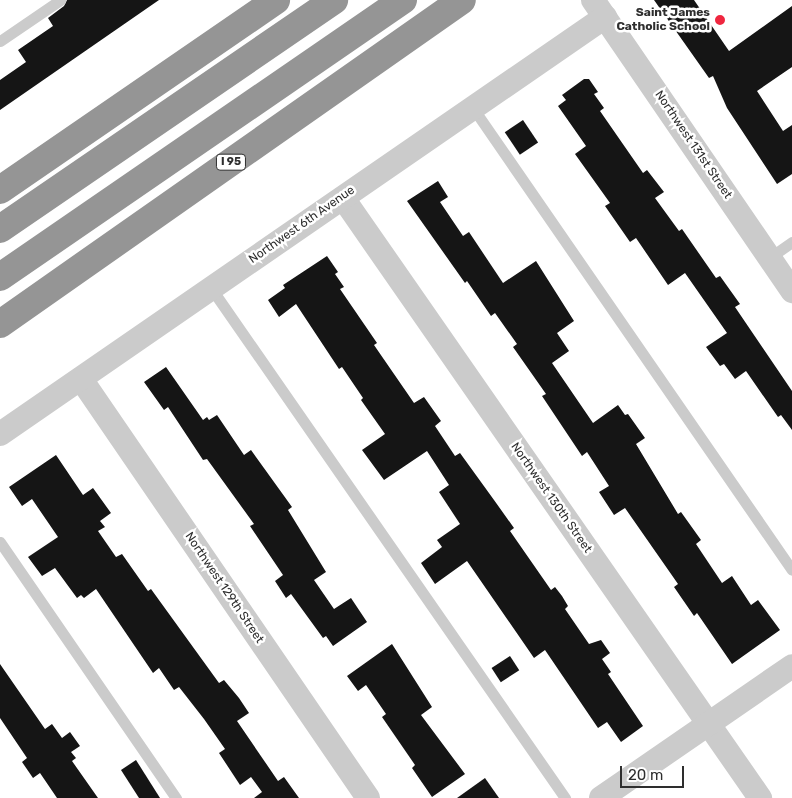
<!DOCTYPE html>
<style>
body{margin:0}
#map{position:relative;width:792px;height:798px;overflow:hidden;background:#fff;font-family:Rubik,sans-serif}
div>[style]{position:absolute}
.building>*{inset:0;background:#151515;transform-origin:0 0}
.lane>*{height:11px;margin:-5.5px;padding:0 5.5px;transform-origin:5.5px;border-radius:5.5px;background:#cbcbcb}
.street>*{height:24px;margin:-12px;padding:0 12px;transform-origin:12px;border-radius:12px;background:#cbcbcb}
.highway>*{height:28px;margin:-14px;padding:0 14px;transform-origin:14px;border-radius:14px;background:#959595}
.dots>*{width:14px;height:14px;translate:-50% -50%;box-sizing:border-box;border:2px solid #fff;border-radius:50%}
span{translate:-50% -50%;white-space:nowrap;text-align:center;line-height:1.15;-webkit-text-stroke:5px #fff;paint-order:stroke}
.shield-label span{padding:1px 4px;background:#fff;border:1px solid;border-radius:4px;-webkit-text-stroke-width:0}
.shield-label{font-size:11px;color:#2e2e2e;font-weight:700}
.poi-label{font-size:12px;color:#2e2e2e;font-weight:700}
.right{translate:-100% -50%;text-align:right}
.street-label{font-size:12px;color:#2e2e2e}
.scale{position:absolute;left:620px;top:766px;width:64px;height:22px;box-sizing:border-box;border:2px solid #2e2e2e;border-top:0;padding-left:6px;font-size:15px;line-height:18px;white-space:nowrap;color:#2e2e2e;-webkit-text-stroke:4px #fff;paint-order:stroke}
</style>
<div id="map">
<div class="building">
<i style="clip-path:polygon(67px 0,159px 0,0 110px,0 80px,26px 62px,18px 50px,53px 26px,48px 18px,64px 6px)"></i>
<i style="clip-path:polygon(654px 0,694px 0,729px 51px,792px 6px,792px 67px,757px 91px,783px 131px,792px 125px,792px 174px,777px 184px,727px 108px,713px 76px,709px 78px)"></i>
<i style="clip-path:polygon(584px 79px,589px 79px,598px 92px,594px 94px,604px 108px,600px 111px,643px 173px,647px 170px,664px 192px,655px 198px,679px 231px,682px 229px,716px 278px,720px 276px,740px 304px,735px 307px,792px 391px,792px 430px,781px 415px,778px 417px,746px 371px,735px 379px,724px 364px,720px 366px,706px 347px,727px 333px,685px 273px,668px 285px,636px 238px,630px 242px,605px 206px,610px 203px,575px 154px,586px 146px,558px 106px,566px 100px,562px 95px)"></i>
<i style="left:523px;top:120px;width:27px;height:22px;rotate:56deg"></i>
<i style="clip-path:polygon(438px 181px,448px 197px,440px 202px,463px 236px,469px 232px,503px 283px,536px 261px,574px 321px,557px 333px,569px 351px,552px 363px,593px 423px,618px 405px,625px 415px,628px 414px,645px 438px,636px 444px,678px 514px,681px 512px,701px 540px,696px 544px,722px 583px,732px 576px,751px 605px,758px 600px,780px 630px,732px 664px,697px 613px,694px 616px,674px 587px,678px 584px,625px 508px,614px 515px,599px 492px,609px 486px,587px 452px,582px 456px,542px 396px,546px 394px,513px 347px,517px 344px,495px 313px,491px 316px,467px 281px,465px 283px,407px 201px)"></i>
<i style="clip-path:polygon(327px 256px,338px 272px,335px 274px,344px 287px,340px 289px,377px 343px,374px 345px,414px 403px,424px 397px,441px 421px,435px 426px,455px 456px,460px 453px,494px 500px,514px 528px,510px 531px,551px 590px,555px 587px,562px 596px,568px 606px,565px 609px,589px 644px,601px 640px,610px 653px,602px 659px,611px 672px,608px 674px,643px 726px,621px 742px,607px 722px,598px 728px,545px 650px,534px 658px,467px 561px,435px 584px,421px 563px,442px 547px,437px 540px,460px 524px,439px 492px,449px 485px,427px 451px,384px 480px,362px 450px,385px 434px,361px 400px,363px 398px,342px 367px,339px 369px,296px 304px,279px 317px,268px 300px,285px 288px,283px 285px)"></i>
<i style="clip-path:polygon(166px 367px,203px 420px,207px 417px,209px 420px,217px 415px,244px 455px,251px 450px,292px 507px,288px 510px,326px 572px,314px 580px,334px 609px,351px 598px,367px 622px,333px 646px,326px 636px,323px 638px,291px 594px,286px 598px,275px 581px,283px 575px,250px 526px,254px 524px,207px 459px,203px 460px,168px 407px,164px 410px,144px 382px)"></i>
<i style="clip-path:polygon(56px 455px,83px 495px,93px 488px,111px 513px,100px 521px,105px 527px,98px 531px,116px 557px,122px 554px,148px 591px,151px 589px,219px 683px,224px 680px,239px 698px,249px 713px,237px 721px,278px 781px,284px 777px,299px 798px,254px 798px,262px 792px,251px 777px,240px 785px,219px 753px,225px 749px,204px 719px,179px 687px,174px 690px,159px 668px,153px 673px,96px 589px,84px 598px,81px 595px,77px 598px,55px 568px,42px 576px,28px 557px,58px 537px,32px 499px,22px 506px,9px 487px)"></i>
<i style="clip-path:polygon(392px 644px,432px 707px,421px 715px,465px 774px,432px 797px,412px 768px,415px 765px,382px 717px,386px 714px,366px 685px,358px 691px,347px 676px)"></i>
<i style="left:510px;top:656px;width:17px;height:22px;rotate:57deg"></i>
<i style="clip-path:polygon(0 664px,45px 729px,52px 724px,62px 738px,70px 732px,80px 746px,71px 752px,76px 758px,72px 761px,98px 798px,57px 798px,40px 773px,33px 778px,22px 762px,27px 758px,0 718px)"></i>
<i style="clip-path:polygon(136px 760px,160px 798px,139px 798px,121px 770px)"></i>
<i style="clip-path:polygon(485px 778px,499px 798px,457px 798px)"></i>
</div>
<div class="lane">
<i style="left:0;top:41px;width:73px;rotate:-34.3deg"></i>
<i style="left:473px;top:108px;width:561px;rotate:55.38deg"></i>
<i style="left:769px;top:258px;width:28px;rotate:-35deg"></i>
<i style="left:211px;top:288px;width:621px;rotate:55.23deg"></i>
<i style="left:0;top:542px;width:311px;rotate:55.5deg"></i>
</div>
<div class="street">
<i style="left:593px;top:0;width:353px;rotate:55.6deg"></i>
<i style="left:343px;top:198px;width:731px;rotate:55.2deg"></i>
<i style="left:81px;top:379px;width:508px;rotate:55.59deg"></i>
<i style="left:0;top:434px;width:735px;rotate:-34.58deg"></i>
<i style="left:601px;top:798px;width:232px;rotate:-34.6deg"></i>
</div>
<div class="highway">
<i style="left:0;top:190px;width:335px;rotate:-34.5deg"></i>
<i style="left:0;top:229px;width:405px;rotate:-34.4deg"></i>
<i style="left:0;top:277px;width:489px;rotate:-34.5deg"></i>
<i style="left:0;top:324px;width:564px;rotate:-35.04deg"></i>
</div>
<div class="dots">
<i style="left:720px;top:20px;background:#ef263f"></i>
</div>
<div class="shield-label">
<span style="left:231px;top:162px">I 95</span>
</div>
<div class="poi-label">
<span class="right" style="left:710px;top:20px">Saint James<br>Catholic School</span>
</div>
<div class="street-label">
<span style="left:693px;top:145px;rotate:56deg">Northwest 131st Street</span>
<span style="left:302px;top:225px;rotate:-35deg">Northwest 6th Avenue</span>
<span style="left:551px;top:498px;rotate:55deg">Northwest 130th Street</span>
<span style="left:224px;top:588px;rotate:56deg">Northwest 129th Street</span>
</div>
<div class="scale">20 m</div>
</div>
